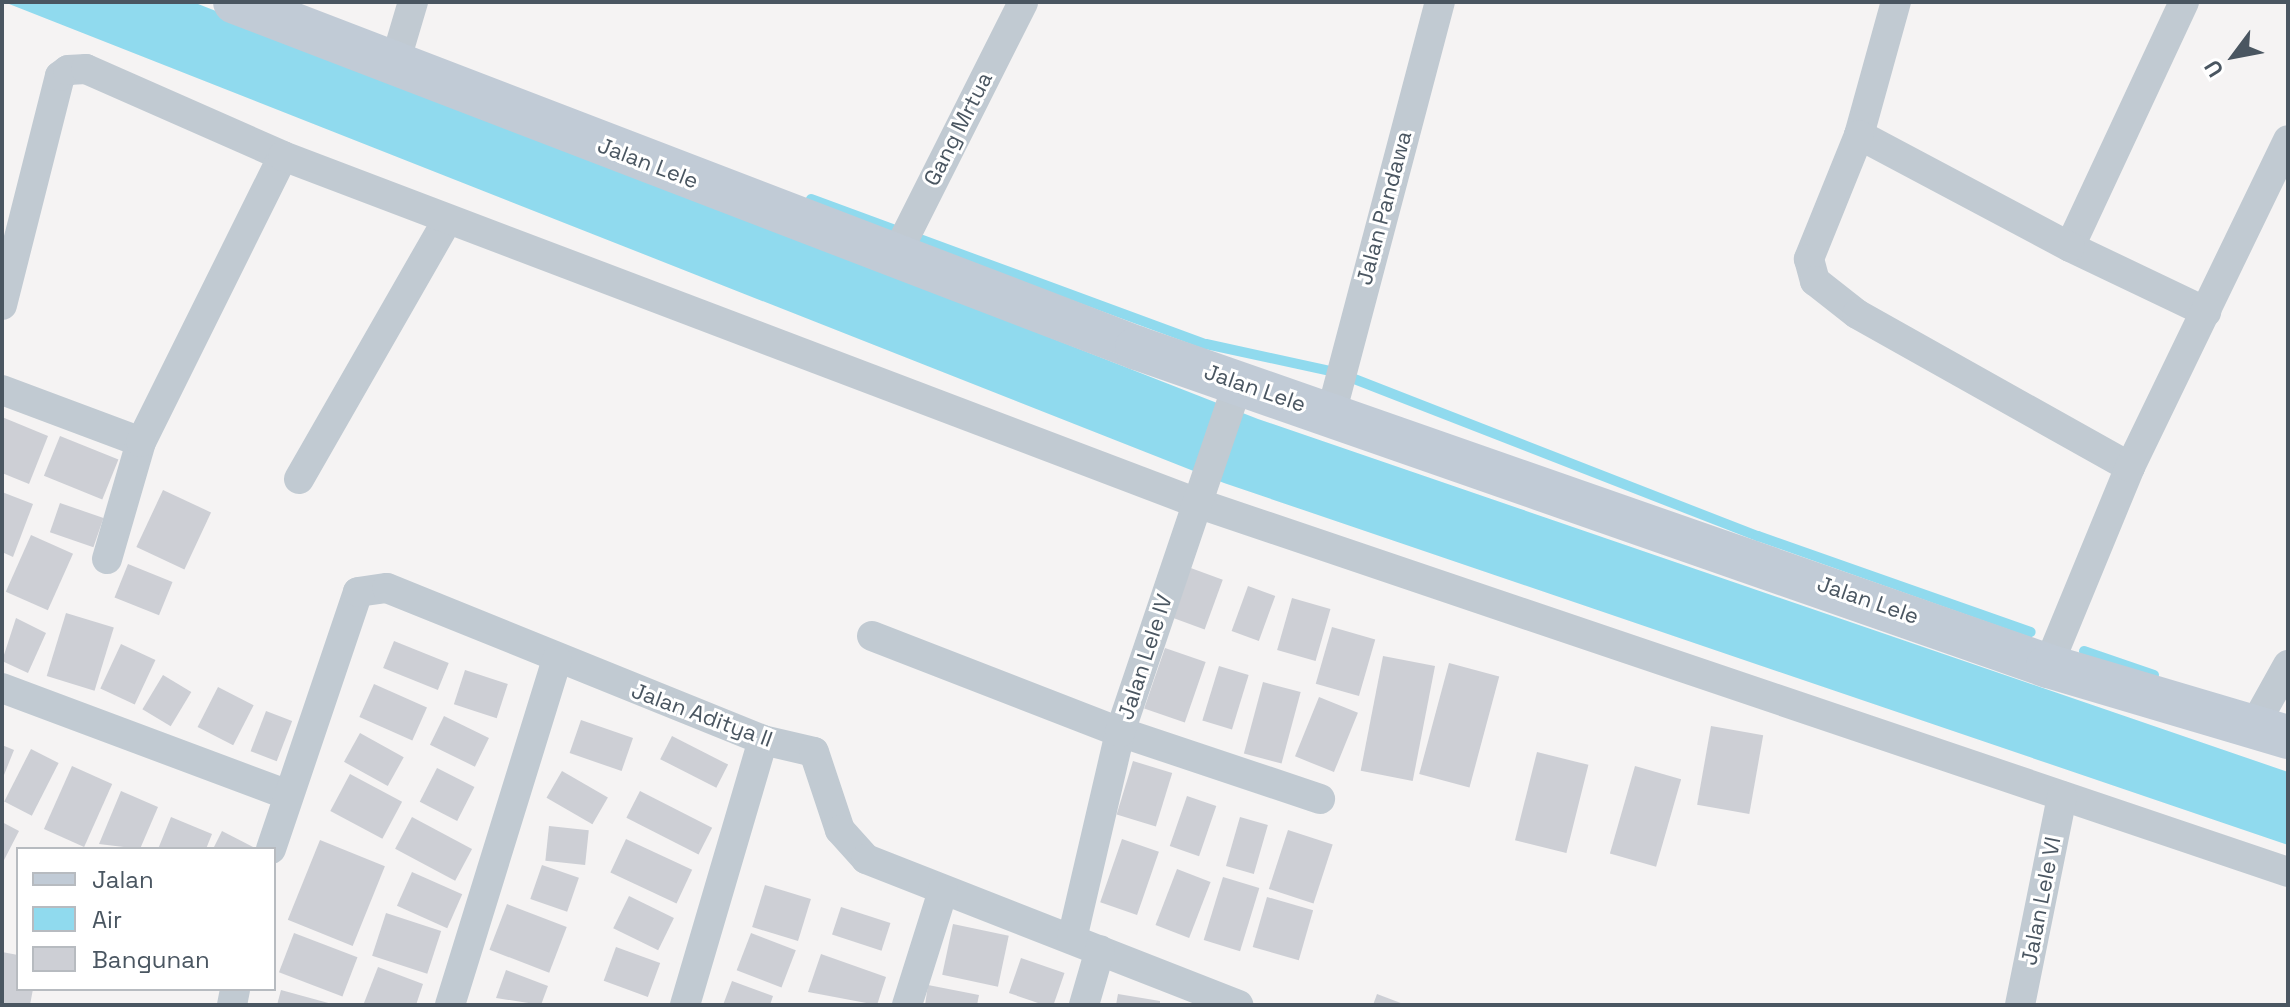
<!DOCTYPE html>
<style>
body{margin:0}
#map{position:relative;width:2290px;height:1007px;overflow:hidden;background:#f5f3f3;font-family:"Space Grotesk",sans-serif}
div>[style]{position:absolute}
.water>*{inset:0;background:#90daee}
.stream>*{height:10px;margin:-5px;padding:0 5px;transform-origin:5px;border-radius:5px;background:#90daee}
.building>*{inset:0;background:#cdcfd5;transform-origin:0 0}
.street>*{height:30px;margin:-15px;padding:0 15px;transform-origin:15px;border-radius:15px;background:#c1cad2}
.secondary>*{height:44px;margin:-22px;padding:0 22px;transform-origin:22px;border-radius:22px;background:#c1cbd6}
span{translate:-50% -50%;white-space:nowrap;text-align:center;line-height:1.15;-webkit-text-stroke:6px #fff;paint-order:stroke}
.street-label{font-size:22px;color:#4a5661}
.frame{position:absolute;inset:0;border:4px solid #4a5661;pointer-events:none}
.legend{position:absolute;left:16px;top:847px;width:260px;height:144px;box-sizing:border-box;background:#fff;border:2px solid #b7bbc0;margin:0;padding:10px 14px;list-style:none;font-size:24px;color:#4a5661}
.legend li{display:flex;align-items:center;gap:16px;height:40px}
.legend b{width:40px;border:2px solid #b7bbc0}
.north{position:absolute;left:2194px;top:16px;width:80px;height:80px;-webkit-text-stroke:6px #fff;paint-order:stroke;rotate:238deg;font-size:22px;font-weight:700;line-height:32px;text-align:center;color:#4a5661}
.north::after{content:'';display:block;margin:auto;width:28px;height:36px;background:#4a5661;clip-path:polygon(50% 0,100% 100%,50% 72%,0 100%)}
</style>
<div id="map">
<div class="water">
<i style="clip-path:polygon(4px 2px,193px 2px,1258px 419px,2288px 772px,2288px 845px,1224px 483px)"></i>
</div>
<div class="stream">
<i style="left:811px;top:199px;width:421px;rotate:20.2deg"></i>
<i style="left:1206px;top:344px;width:136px;rotate:12.3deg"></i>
<i style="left:1339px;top:373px;width:450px;rotate:21.3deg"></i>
<i style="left:1758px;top:536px;width:289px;rotate:19.4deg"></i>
<i style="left:2084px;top:651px;width:74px;rotate:18.9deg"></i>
</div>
<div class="building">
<i style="clip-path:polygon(2px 417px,48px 436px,29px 484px,2px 473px)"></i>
<i style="left:60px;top:436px;width:63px;height:43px;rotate:22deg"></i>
<i style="left:163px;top:490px;width:53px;height:63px;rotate:25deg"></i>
<i style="clip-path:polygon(2px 492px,33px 504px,13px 557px,2px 552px)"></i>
<i style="left:60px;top:503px;width:46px;height:31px;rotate:19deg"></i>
<i style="left:31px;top:535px;width:46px;height:62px;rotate:24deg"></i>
<i style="left:128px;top:564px;width:48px;height:36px;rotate:22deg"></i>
<i style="left:1188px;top:567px;width:37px;height:53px;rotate:20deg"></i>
<i style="left:1248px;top:586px;width:29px;height:48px;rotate:20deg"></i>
<i style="left:1292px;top:598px;width:40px;height:54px;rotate:16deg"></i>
<i style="left:66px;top:613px;width:50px;height:66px;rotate:17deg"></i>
<i style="clip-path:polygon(16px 618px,46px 633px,28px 673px,2px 661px)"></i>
<i style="left:1332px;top:627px;width:45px;height:59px;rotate:16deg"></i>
<i style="left:394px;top:641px;width:59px;height:29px;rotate:22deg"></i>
<i style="left:121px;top:644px;width:38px;height:49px;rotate:25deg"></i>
<i style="left:1165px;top:648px;width:43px;height:64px;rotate:19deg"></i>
<i style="left:1383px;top:656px;width:53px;height:117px;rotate:11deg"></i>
<i style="left:1449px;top:663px;width:52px;height:115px;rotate:15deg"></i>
<i style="left:1219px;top:666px;width:31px;height:57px;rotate:17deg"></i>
<i style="left:465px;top:670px;width:45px;height:36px;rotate:18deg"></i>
<i style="left:163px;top:675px;width:33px;height:40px;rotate:31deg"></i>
<i style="left:1263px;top:682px;width:39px;height:74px;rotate:15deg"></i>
<i style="left:374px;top:684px;width:58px;height:36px;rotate:24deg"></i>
<i style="left:218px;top:687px;width:40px;height:45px;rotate:27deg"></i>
<i style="left:1319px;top:697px;width:42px;height:64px;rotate:22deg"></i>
<i style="left:266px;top:711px;width:28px;height:43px;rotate:21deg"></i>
<i style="left:444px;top:716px;width:50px;height:32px;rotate:26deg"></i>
<i style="left:581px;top:720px;width:55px;height:35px;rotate:19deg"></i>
<i style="left:1711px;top:726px;width:53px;height:80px;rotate:10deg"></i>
<i style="left:360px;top:733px;width:50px;height:33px;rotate:29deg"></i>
<i style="left:672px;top:736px;width:63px;height:26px;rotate:27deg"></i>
<i style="clip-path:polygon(2px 745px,14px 750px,2px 780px)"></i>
<i style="left:31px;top:749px;width:31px;height:59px;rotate:27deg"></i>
<i style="left:1537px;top:752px;width:53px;height:91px;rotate:14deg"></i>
<i style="left:1133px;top:761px;width:41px;height:56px;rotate:17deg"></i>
<i style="left:72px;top:766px;width:44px;height:69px;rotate:24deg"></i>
<i style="left:1635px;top:766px;width:48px;height:91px;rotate:16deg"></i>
<i style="left:437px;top:768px;width:42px;height:38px;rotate:27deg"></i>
<i style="left:562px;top:771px;width:53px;height:31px;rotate:30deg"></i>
<i style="left:350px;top:774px;width:59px;height:42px;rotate:28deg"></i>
<i style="clip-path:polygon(121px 791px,158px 807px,140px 849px,99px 844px)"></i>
<i style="left:640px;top:791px;width:81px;height:30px;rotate:27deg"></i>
<i style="left:1187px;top:796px;width:31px;height:53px;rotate:19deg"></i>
<i style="clip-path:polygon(171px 817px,212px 834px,206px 849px,158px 849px)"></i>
<i style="left:412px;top:817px;width:68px;height:36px;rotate:28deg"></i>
<i style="left:1240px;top:817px;width:29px;height:51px;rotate:16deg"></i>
<i style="clip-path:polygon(2px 822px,19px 831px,2px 864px)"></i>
<i style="left:549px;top:826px;width:40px;height:35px;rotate:6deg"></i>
<i style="left:1288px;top:830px;width:47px;height:62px;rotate:18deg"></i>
<i style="clip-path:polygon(222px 831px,257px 849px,213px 849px)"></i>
<i style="left:626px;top:839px;width:73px;height:37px;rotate:25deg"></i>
<i style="left:1122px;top:839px;width:39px;height:67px;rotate:19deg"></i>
<i style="left:320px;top:840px;width:70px;height:86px;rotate:22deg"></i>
<i style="left:542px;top:865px;width:39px;height:36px;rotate:19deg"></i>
<i style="left:1177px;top:869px;width:36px;height:60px;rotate:21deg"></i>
<i style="left:412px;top:872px;width:55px;height:37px;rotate:24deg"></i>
<i style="left:1223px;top:877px;width:38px;height:66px;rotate:17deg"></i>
<i style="left:765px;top:885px;width:48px;height:44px;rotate:17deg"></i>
<i style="left:629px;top:896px;width:50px;height:36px;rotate:26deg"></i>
<i style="left:1267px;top:897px;width:48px;height:52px;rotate:16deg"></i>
<i style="left:507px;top:904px;width:64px;height:49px;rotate:21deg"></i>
<i style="left:841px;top:907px;width:52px;height:29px;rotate:18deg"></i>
<i style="left:386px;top:913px;width:58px;height:45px;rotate:18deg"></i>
<i style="left:953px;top:924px;width:57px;height:52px;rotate:12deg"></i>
<i style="left:294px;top:933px;width:68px;height:42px;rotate:21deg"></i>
<i style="left:751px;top:933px;width:48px;height:40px;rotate:21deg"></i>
<i style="left:616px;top:947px;width:47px;height:36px;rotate:20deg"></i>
<i style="clip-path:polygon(2px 952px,18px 955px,18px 989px,33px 989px,30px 1005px,2px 1005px)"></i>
<i style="clip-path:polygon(821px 954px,886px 977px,877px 1005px,808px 992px)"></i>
<i style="left:1021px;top:958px;width:46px;height:37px;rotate:19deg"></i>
<i style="clip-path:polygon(378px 967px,423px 984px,416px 1005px,364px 1003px)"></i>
<i style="clip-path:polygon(506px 970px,548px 986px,541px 1005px,496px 998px)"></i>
<i style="clip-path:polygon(732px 981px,773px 996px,770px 1005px,723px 1005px)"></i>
<i style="clip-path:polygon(928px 985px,979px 995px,977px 1005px,925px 1005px)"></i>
<i style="clip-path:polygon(281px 990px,332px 1004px,332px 1005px,277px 1005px)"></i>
<i style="clip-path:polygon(1118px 994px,1160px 1001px,1160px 1005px,1116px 1005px)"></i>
<i style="clip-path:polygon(1377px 994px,1406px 1005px,1373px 1005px)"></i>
</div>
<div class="street">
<i style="left:2184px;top:2px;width:270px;rotate:115deg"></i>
<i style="left:2070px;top:247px;width:151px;rotate:25.5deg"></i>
<i style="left:394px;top:66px;width:67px;rotate:-73.5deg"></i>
<i style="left:1859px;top:135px;width:138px;rotate:-74.5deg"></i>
<i style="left:2070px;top:247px;width:239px;rotate:-152deg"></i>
<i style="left:1859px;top:135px;width:134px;rotate:112deg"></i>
<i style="left:1809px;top:259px;width:23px;rotate:75deg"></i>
<i style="left:1815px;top:281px;width:53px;rotate:38.2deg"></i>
<i style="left:1857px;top:314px;width:313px;rotate:29.3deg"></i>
<i style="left:895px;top:257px;width:285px;rotate:-63.3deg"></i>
<i style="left:2px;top:305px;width:236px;rotate:-75.8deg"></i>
<i style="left:60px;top:76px;width:10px;rotate:-37deg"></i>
<i style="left:68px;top:70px;width:18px;rotate:-3deg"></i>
<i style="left:86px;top:69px;width:215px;rotate:23.8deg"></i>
<i style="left:2px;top:390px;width:148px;rotate:20.5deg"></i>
<i style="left:1331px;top:414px;width:426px;rotate:-75.2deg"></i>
<i style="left:299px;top:479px;width:296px;rotate:-60.2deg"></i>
<i style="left:107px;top:559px;width:122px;rotate:-73.8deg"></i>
<i style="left:141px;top:442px;width:319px;rotate:-63.6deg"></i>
<i style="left:283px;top:156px;width:978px;rotate:20.79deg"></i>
<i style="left:1197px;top:503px;width:1152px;rotate:18.69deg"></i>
<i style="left:872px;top:636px;width:266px;rotate:21.2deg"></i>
<i style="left:1120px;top:732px;width:211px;rotate:18.5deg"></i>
<i style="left:2048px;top:666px;width:215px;rotate:-67.6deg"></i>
<i style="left:2130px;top:467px;width:363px;rotate:-64.2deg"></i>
<i style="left:2px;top:688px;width:303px;rotate:20.5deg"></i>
<i style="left:2254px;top:726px;width:70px;rotate:-60.9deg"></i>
<i style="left:271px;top:849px;width:271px;rotate:-71.3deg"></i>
<i style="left:358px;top:592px;width:29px;rotate:-8deg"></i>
<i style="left:387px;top:588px;width:406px;rotate:22deg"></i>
<i style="left:763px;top:740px;width:52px;rotate:13.2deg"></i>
<i style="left:814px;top:752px;width:82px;rotate:71.6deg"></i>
<i style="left:840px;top:830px;width:39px;rotate:48deg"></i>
<i style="left:866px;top:859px;width:400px;rotate:21.4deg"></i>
<i style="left:1072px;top:939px;width:212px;rotate:-76.9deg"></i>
<i style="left:1120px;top:732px;width:371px;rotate:-71.3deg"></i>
<i style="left:232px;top:1005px;width:16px;rotate:-79deg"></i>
<i style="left:450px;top:1005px;width:361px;rotate:-72.8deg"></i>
<i style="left:685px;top:1005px;width:276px;rotate:-73.6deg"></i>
<i style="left:907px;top:1005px;width:120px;rotate:-72.5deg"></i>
<i style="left:1084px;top:1005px;width:57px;rotate:-73.8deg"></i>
<i style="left:2020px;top:1005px;width:213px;rotate:-78.6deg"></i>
</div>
<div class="secondary">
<i style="left:235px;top:2px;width:966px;rotate:20.99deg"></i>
<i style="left:1137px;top:348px;width:965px;rotate:19.24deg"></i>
<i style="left:2048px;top:666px;width:250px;rotate:16.5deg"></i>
</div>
<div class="street-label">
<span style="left:958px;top:129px;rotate:-63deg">Gang Mrtua</span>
<span style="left:648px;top:163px;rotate:21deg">Jalan Lele</span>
<span style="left:1384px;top:208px;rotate:-75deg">Jalan Pandawa</span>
<span style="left:1255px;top:388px;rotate:19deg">Jalan Lele</span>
<span style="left:1868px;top:600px;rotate:19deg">Jalan Lele</span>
<span style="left:1145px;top:657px;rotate:-72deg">Jalan Lele IV</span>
<span style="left:702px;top:715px;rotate:20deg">Jalan Aditya II</span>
<span style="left:2041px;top:901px;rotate:-79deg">Jalan Lele VI</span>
</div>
<div class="frame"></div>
<ul class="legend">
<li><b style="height:10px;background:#c1cbd6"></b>Jalan</li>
<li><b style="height:22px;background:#90daee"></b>Air</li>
<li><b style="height:22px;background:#cdcfd5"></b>Bangunan</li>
</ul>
<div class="north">U</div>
</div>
